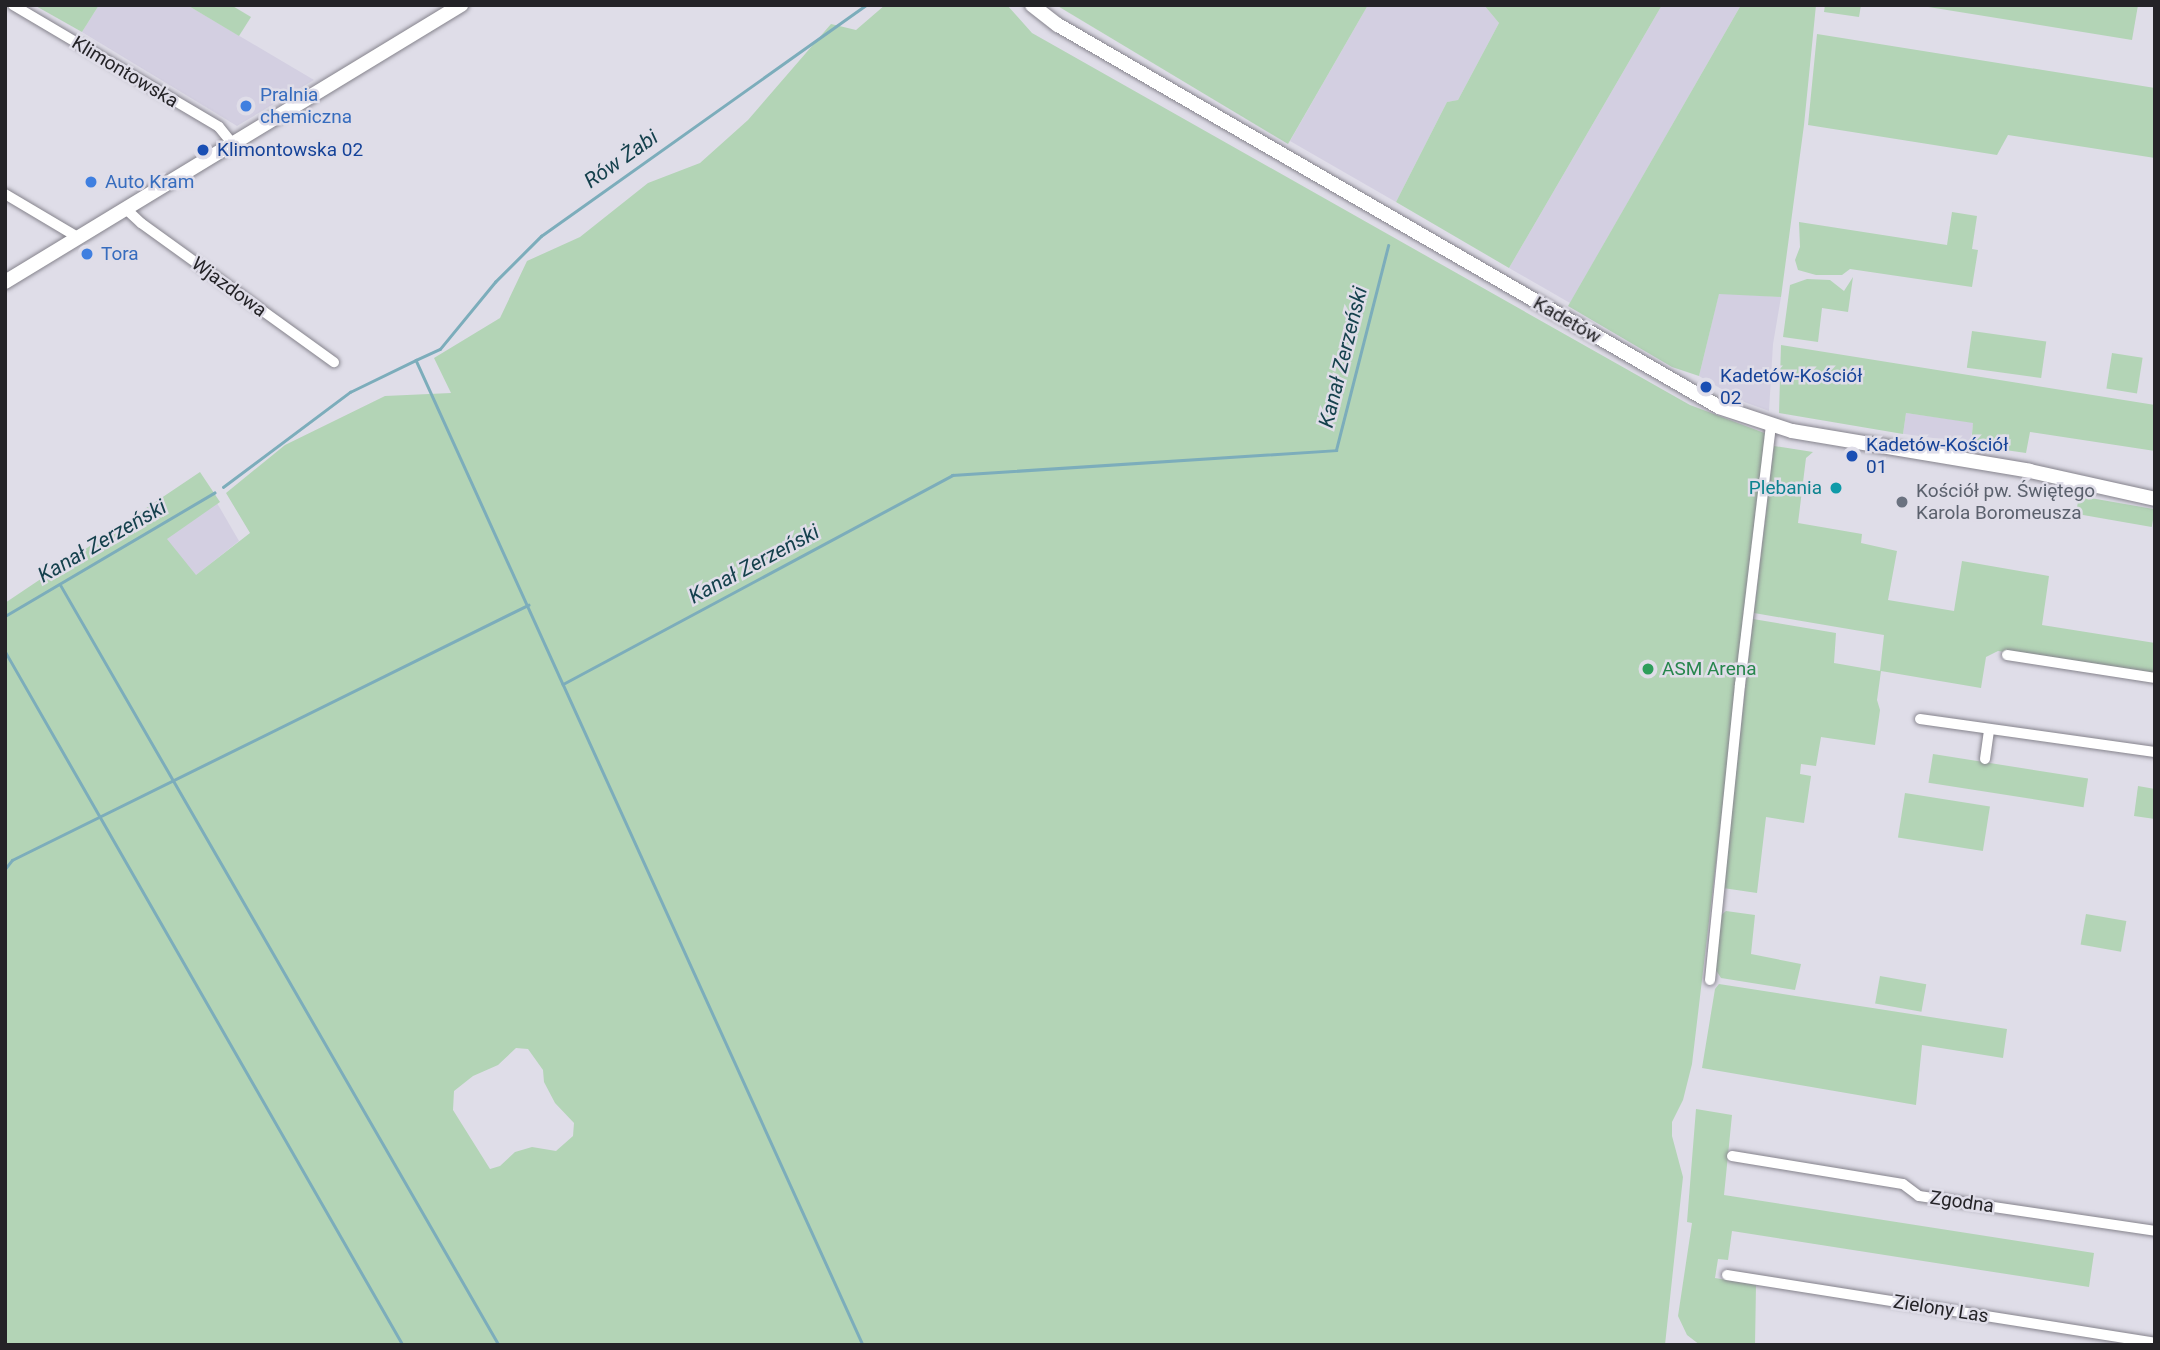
<!DOCTYPE html>
<meta charset="utf-8">
<style>
body{margin:0}
#map{position:relative;width:2160px;height:1350px;overflow:hidden;background:#dfdde8;font-family:Roboto,sans-serif}
div>[style]{position:absolute}
.built>*{inset:0;background:#d3cfe1;transform-origin:0 0}
.green>*{inset:0;background:#b3d4b6;transform-origin:0 0}
.stream>*{height:2.5px;margin:-1.25px;padding:0 1.25px;transform-origin:1.25px;border-radius:1.25px;background:#7cadbb}
.roads{filter:drop-shadow(0 0 2px #85838c) drop-shadow(0 0 2px #85838c)}
.street>*{height:10px;margin:-5px;padding:0 5px;transform-origin:5px;border-radius:5px;background:#fff}
.secondary>*{height:14px;margin:-7px;padding:0 7px;transform-origin:7px;border-radius:7px;background:#fff}
.dots>*{width:19px;height:19px;translate:-50% -50%;box-sizing:border-box;border:4px solid #dfdde8;border-radius:50%}
span{translate:-50% -50%;white-space:nowrap;text-align:center;line-height:1.15;-webkit-text-stroke:5px #dfdde8;paint-order:stroke}
.street-label{font-size:19px;color:#242327}
.shop-label{font-size:19px;color:#366cbe}
.left{translate:0 -50%;text-align:left}
.transit-label{font-size:19px;color:#164399}
.culture-label{font-size:19px;color:#0d838f}
.right{translate:-100% -50%;text-align:right}
.worship-label{font-size:19px;color:#5b616d}
.leisure-label{font-size:19px;color:#27864d}
.water-label{font-size:21px;color:#15414d;font-style:italic}
.frame{position:absolute;inset:0;border:7px solid #242327;pointer-events:none}
</style>
<div id="map">
<div class="built">
<i style="clip-path:polygon(99px 5px,187px 5px,314px 80px,237px 126px,82px 32px)"></i>
<i style="clip-path:polygon(1368px 5px,1484px 5px,1499px 23px,1458px 100px,1447px 102px,1396px 202px,1290px 141px)"></i>
<i style="clip-path:polygon(1662px 5px,1741px 5px,1570px 303px,1509px 268px)"></i>
<i style="clip-path:polygon(1719px 293px,1781px 297px,1773px 344px,1769px 411px,1744px 402px,1699px 376px)"></i>
<i style="left:1906px;top:413px;width:68px;height:21px;rotate:8deg"></i>
<i style="clip-path:polygon(217px 503px,239px 541px,195px 576px,166px 539px)"></i>
</div>
<div class="green">
<i style="clip-path:polygon(34px 5px,99px 5px,82px 32px)"></i>
<i style="clip-path:polygon(187px 5px,231px 5px,251px 17px,239px 36px)"></i>
<i style="clip-path:polygon(evenodd,885px 5px,1007px 5px,1032px 33px,1690px 405px,1767px 434px,1692px 1064px,1683px 1100px,1672px 1122px,1672px 1136px,1683px 1177px,1665px 1345px,5px 1345px,5px 603px,200px 472px,220px 502px,167px 539px,196px 575px,250px 533px,226px 493px,285px 445px,385px 396px,451px 393px,434px 358px,500px 318px,527px 261px,580px 237px,648px 183px,700px 163px,748px 120px,831px 24px,856px 30px,885px 5px,516px 1048px,528px 1049px,543px 1070px,544px 1082px,555px 1103px,574px 1123px,573px 1136px,556px 1151px,532px 1147px,515px 1152px,500px 1166px,490px 1169px,453px 1110px,454px 1091px,473px 1076px,498px 1065px,516px 1048px)"></i>
<i style="clip-path:polygon(1056px 5px,1368px 5px,1288px 144px)"></i>
<i style="clip-path:polygon(1484px 5px,1662px 5px,1509px 268px,1396px 202px,1447px 102px,1458px 100px,1499px 23px)"></i>
<i style="clip-path:polygon(1741px 5px,1816px 5px,1804px 125px,1781px 297px,1719px 294px,1699px 376px,1672px 367px,1568px 306px)"></i>
<i style="clip-path:polygon(1825px 5px,1861px 5px,1859px 17px,1824px 12px)"></i>
<i style="clip-path:polygon(1916px 5px,2138px 5px,2132px 40px)"></i>
<i style="clip-path:polygon(1817px 34px,2155px 88px,2155px 158px,2008px 135px,1997px 155px,1808px 125px)"></i>
<i style="clip-path:polygon(1952px 212px,1977px 216px,1972px 249px,1978px 250px,1972px 287px,1850px 269px,1842px 275px,1816px 275px,1798px 270px,1795px 260px,1800px 247px,1799px 222px,1947px 245px)"></i>
<i style="clip-path:polygon(1853px 277px,1848px 312px,1822px 308px,1818px 342px,1783px 337px,1790px 285px,1807px 279px,1830px 280px,1844px 291px)"></i>
<i style="left:1972px;top:331px;width:75px;height:37px;rotate:8deg"></i>
<i style="clip-path:polygon(1781px 345px,2155px 405px,2155px 451px,2030px 432px,2026px 453px,1971px 445px,1973px 423px,1906px 413px,1903px 434px,1779px 413px)"></i>
<i style="left:2112px;top:353px;width:31px;height:36px;rotate:9deg"></i>
<i style="clip-path:polygon(1774px 446px,1813px 452px,1806px 458px,1798px 523px,1862px 534px,1861px 543px,1897px 551px,1888px 600px,1954px 611px,1962px 561px,2049px 576px,2042px 625px,2155px 643px,2155px 673px,1998px 651px,1986px 657px,1981px 688px,1881px 671px,1877px 700px,1880px 710px,1875px 745px,1821px 737px,1816px 766px,1801px 764px,1800px 774px,1811px 776px,1804px 823px,1766px 817px,1757px 893px,1723px 888px,1753px 619px,1836px 633px,1834px 663px,1880px 671px,1884px 635px,1754px 613px)"></i>
<i style="left:2079px;top:496px;width:77px;height:18px;rotate:10deg"></i>
<i style="left:1933px;top:754px;width:157px;height:29px;rotate:9deg"></i>
<i style="clip-path:polygon(2138px 786px,2155px 789px,2155px 819px,2134px 816px)"></i>
<i style="left:1905px;top:793px;width:86px;height:45px;rotate:9deg"></i>
<i style="clip-path:polygon(1726px 911px,1755px 915px,1751px 954px,1801px 964px,1795px 990px,1721px 978px,1714px 967px,1720px 916px)"></i>
<i style="left:2086px;top:914px;width:41px;height:31px;rotate:10deg"></i>
<i style="left:1880px;top:976px;width:47px;height:28px;rotate:10deg"></i>
<i style="clip-path:polygon(1719px 984px,2007px 1029px,2003px 1058px,1922px 1045px,1916px 1105px,1702px 1068px,1715px 989px)"></i>
<i style="clip-path:polygon(1696px 1109px,1732px 1115px,1724px 1195px,2094px 1253px,2089px 1287px,1732px 1231px,1728px 1260px,1718px 1259px,1715px 1278px,1756px 1285px,1755px 1345px,1700px 1345px,1687px 1335px,1678px 1316px,1692px 1223px,1687px 1222px)"></i>
</div>
<div class="stream">
<i style="left:416px;top:360px;width:26px;rotate:-25deg"></i>
<i style="left:440px;top:349px;width:87px;rotate:-50.6deg"></i>
<i style="left:495px;top:282px;width:65px;rotate:-45deg"></i>
<i style="left:541px;top:236px;width:399px;rotate:-35.4deg"></i>
<i style="left:223px;top:487px;width:159px;rotate:-36.8deg"></i>
<i style="left:350px;top:392px;width:73px;rotate:-25.9deg"></i>
<i style="left:416px;top:360px;width:356px;rotate:65.6deg"></i>
<i style="left:563px;top:684px;width:442px;rotate:-28.2deg"></i>
<i style="left:952px;top:475px;width:385px;rotate:-3.7deg"></i>
<i style="left:1336px;top:450px;width:211px;rotate:-75.7deg"></i>
<i style="left:60px;top:584px;width:879px;rotate:60.02deg"></i>
<i style="left:5px;top:616px;width:243px;rotate:-30.5deg"></i>
<i style="left:5px;top:651px;width:800px;rotate:60.17deg"></i>
<i style="left:563px;top:684px;width:726px;rotate:65.59deg"></i>
<i style="left:5px;top:869px;width:11px;rotate:-52deg"></i>
<i style="left:12px;top:860px;width:576px;rotate:-26.3deg"></i>
</div>
<div class="roads">
<div class="street">
<i style="left:13px;top:5px;width:239px;rotate:30.6deg"></i>
<i style="left:219px;top:127px;width:22px;rotate:51deg"></i>
<i style="left:5px;top:194px;width:86px;rotate:30.7deg"></i>
<i style="left:126px;top:209px;width:21px;rotate:43deg"></i>
<i style="left:141px;top:223px;width:238px;rotate:35.8deg"></i>
<i style="left:2007px;top:655px;width:150px;rotate:8.8deg"></i>
<i style="left:1920px;top:719px;width:237px;rotate:8deg"></i>
<i style="left:1985px;top:759px;width:29px;rotate:-82deg"></i>
<i style="left:1710px;top:980px;width:297px;rotate:-84.2deg"></i>
<i style="left:1740px;top:685px;width:261px;rotate:-83.2deg"></i>
<i style="left:1732px;top:1156px;width:173px;rotate:9.3deg"></i>
<i style="left:1903px;top:1184px;width:20px;rotate:37deg"></i>
<i style="left:1919px;top:1196px;width:239px;rotate:8.4deg"></i>
<i style="left:1727px;top:1275px;width:433px;rotate:9deg"></i>
</div>
<div class="secondary">
<i style="left:1032px;top:5px;width:33px;rotate:38deg"></i>
<i style="left:1058px;top:25px;width:763px;rotate:30.02deg"></i>
<i style="left:1719px;top:407px;width:77px;rotate:18.2deg"></i>
<i style="left:1792px;top:431px;width:241px;rotate:9.5deg"></i>
<i style="left:2030px;top:471px;width:128px;rotate:12.6deg"></i>
<i style="left:5px;top:282px;width:534px;rotate:-31.28deg"></i>
</div>
</div>
<div class="dots">
<i style="left:246px;top:106px;background:#3f7fe0"></i>
<i style="left:203px;top:150px;background:#1a4fb4"></i>
<i style="left:91px;top:182px;background:#3f7fe0"></i>
<i style="left:87px;top:254px;background:#3f7fe0"></i>
<i style="left:1706px;top:387px;background:#1a4fb4"></i>
<i style="left:1852px;top:456px;background:#1a4fb4"></i>
<i style="left:1836px;top:488px;background:#0f9aa8"></i>
<i style="left:1902px;top:502px;background:#6b7280"></i>
<i style="left:1648px;top:669px;background:#2e9e5b"></i>
</div>
<div class="street-label">
<span style="left:125px;top:72px;rotate:31deg">Klimontowska</span>
<span style="left:229px;top:287px;rotate:36deg">Wjazdowa</span>
<span style="left:1567px;top:320px;rotate:30deg">Kadetów</span>
<span style="left:1962px;top:1202px;rotate:8deg">Zgodna</span>
<span style="left:1941px;top:1309px;rotate:9deg">Zielony Las</span>
</div>
<div class="shop-label">
<span class="left" style="left:260px;top:106px">Pralnia<br>chemiczna</span>
<span class="left" style="left:105px;top:182px">Auto Kram</span>
<span class="left" style="left:101px;top:254px">Tora</span>
</div>
<div class="transit-label">
<span class="left" style="left:217px;top:150px">Klimontowska 02</span>
<span class="left" style="left:1720px;top:387px">Kadetów-Kościół<br>02</span>
<span class="left" style="left:1866px;top:456px">Kadetów-Kościół<br>01</span>
</div>
<div class="culture-label">
<span class="right" style="left:1822px;top:488px">Plebania</span>
</div>
<div class="worship-label">
<span class="left" style="left:1916px;top:502px">Kościół pw. Świętego<br>Karola Boromeusza</span>
</div>
<div class="leisure-label">
<span class="left" style="left:1662px;top:669px">ASM Arena</span>
</div>
<div class="water-label">
<span style="left:621px;top:159px;rotate:-35deg">Rów Żabi</span>
<span style="left:1343px;top:357px;rotate:-76deg">Kanał Zerzeński</span>
<span style="left:102px;top:541px;rotate:-30deg">Kanał Zerzeński</span>
<span style="left:754px;top:564px;rotate:-28deg">Kanał Zerzeński</span>
</div>
<div class="frame"></div>
</div>
